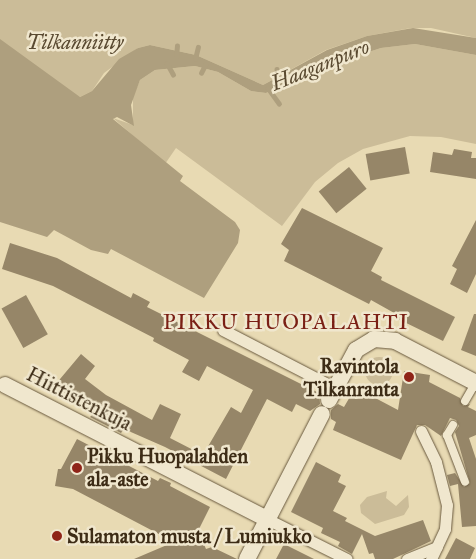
<!DOCTYPE html>
<style>
body{margin:0}
#map{position:relative;width:476px;height:559px;overflow:hidden;background:#e8dab3;font-family:"IM FELL Great Primer",serif}
div>[style]{position:absolute}
.green>*{inset:0;background:#cbbc98}
.round{border-radius:50%}
.water>*{inset:0;background:#ae9f7e}
.stream>*{height:4.5px;margin:-2.25px;padding:0 2.25px;transform-origin:2.25px;border-radius:2.25px;background:#ae9f7e}
.building>*{inset:0;background:#968668;transform-origin:0 0}
.roads{filter:drop-shadow(0 0 1px #68583d) drop-shadow(0 0 1px #68583d)}
.service>*{height:8px;margin:-4px;padding:0 4px;transform-origin:4px;border-radius:4px;background:#f0e7ce}
.pedestrian>*{height:11px;margin:-5.5px;padding:0 5.5px;transform-origin:5.5px;border-radius:5.5px;background:#f0e7ce}
.minor>*{height:16px;margin:-8px;padding:0 8px;transform-origin:8px;border-radius:8px;background:#f0e7ce}
.dots>*{width:14px;height:14px;translate:-50% -50%;box-sizing:border-box;border:2px solid #f0e7ce;border-radius:50%}
span{translate:-50% -50%;white-space:nowrap;text-align:center;line-height:1.15;-webkit-text-stroke:5px #f0e7ce;paint-order:stroke}
.park-label{font-size:20px;color:#594930;font-style:italic}
.poi-label{font-size:20px;color:#3d2c16;font-weight:700}
.right{translate:-100% -50%;text-align:right}
.left{translate:0 -50%;text-align:left}
.street-label{font-size:20px;color:#3d2c16}
.water-label{font-size:21px;color:#594930;font-style:italic}
.quarter-label{font-size:22px;color:#7a1f14;letter-spacing:1px}
</style>
<div id="map">
<div class="green">
<i style="clip-path:polygon(0 0,476px 0,476px 38px,431px 28px,411px 28px,367px 36px,326px 50px,263px 85px,196px 55px,150px 45px,138px 48px,104px 73px,92px 91px,80px 97px,0 81px)"></i>
<i style="clip-path:polygon(415px 44px,476px 55px,476px 144px,441px 137px,410px 136px,363px 149px,338px 163px,315px 182px,282px 226px,176px 148px,165px 164px,113px 118px,133px 125px,133px 97px,140px 80px,155px 70px,195px 66px,218px 72px,251px 91px,266px 93px,320px 68px,381px 48px)"></i>
<i class="round" style="left:365px;top:357px;width:28px;height:28px"></i>
<i style="clip-path:polygon(387px 491px,386px 498px,396px 506px,408px 495px,409px 507px,404px 515px,375px 524px,361px 513px,360px 505px,367px 497px)"></i>
</div>
<div class="water">
<i style="clip-path:polygon(413px 28px,476px 38px,476px 55px,415px 44px,381px 48px,320px 68px,266px 93px,251px 91px,218px 72px,195px 66px,155px 70px,140px 80px,131px 105px,134px 126px,117px 117px,113px 119px,183px 176px,180px 181px,235px 222px,240px 230px,238px 243px,204px 298px,111px 249px,108px 254px,91px 250px,54px 230px,47px 237px,0 222px,0 39px,80px 97px,92px 91px,119px 59px,138px 48px,150px 45px,196px 55px,263px 85px,327px 50px,367px 36px)"></i>
</div>
<div class="stream">
<i style="left:176px;top:57px;width:11px;rotate:-85deg"></i>
<i style="left:195px;top:59px;width:12px;rotate:-76deg"></i>
<i style="left:167px;top:63px;width:13px;rotate:61deg"></i>
<i style="left:277px;top:69px;width:11px;rotate:85deg"></i>
<i style="left:201px;top:73px;width:9px;rotate:-63deg"></i>
<i style="left:268px;top:88px;width:19px;rotate:54deg"></i>
</div>
<div class="building">
<i style="left:405px;top:147px;width:27px;height:40px;rotate:80deg"></i>
<i style="clip-path:polygon(454px 149px,472px 152px,471px 158px,476px 158px,476px 179px,430px 172px,433px 152px,452px 155px)"></i>
<i style="left:349px;top:167px;width:28px;height:39px;rotate:51deg"></i>
<i style="clip-path:polygon(302px 208px,383px 248px,371px 271px,382px 277px,381px 280px,455px 317px,443px 341px,394px 317px,396px 314px,371px 300px,369px 304px,284px 261px,289px 250px,281px 244px)"></i>
<i style="clip-path:polygon(476px 220px,476px 274px,467px 293px,450px 284px,457px 269px,452px 266px)"></i>
<i style="clip-path:polygon(10px 243px,57px 258px,131px 298px,133px 293px,150px 302px,147px 307px,319px 393px,320px 404px,310px 411px,296px 404px,292px 412px,267px 399px,226px 479px,165px 447px,124px 429px,121px 433px,90px 417px,92px 415px,55px 385px,81px 354px,95px 366px,85px 379px,106px 395px,152px 420px,160px 404px,181px 414px,170px 438px,203px 455px,231px 407px,241px 413px,253px 390px,207px 366px,199px 381px,182px 372px,189px 360px,153px 341px,154px 338px,53px 286px,2px 269px)"></i>
<i style="left:26px;top:295px;width:45px;height:28px;rotate:61deg"></i>
<i style="clip-path:polygon(474px 314px,476px 314px,476px 356px,461px 350px)"></i>
<i style="clip-path:polygon(404px 371px,430px 375px,429px 382px,460px 398px,463px 406px,470px 404px,468px 407px,476px 411px,476px 435px,469px 438px,476px 459px,476px 526px,462px 527px,458px 484px,450px 486px,447px 475px,455px 473px,464px 487px,470px 483px,455px 432px,459px 426px,456px 420px,450px 418px,441px 436px,425px 425px,417px 425px,401px 460px,333px 430px,336px 422px,331px 419px,331px 410px,338px 404px,344px 407px,351px 395px,362px 391px,398px 410px)"></i>
<i style="clip-path:polygon(77px 439px,158px 481px,160px 478px,171px 483px,170px 486px,210px 507px,198px 531px,206px 549px,212px 547px,237px 559px,134px 559px,174px 542px,73px 489px,55px 486px,58px 469px,61px 469px)"></i>
<i style="clip-path:polygon(316px 462px,341px 475px,338px 482px,346px 486px,333px 511px,347px 518px,345px 521px,375px 536px,423px 520px,431px 541px,393px 559px,375px 559px,373px 553px,369px 554px,362px 534px,352px 554px,338px 546px,340px 542px,321px 533px,323px 528px,291px 512px)"></i>
<i style="clip-path:polygon(456px 538px,475px 548px,470px 559px,445px 559px)"></i>
<i style="clip-path:polygon(284px 544px,314px 559px,276px 559px)"></i>
</div>
<div class="roads">
<div class="service">
<i style="left:465px;top:401px;width:22px;rotate:-60deg"></i>
<i style="left:453px;top:425px;width:12px;rotate:121deg"></i>
<i style="left:447px;top:435px;width:50px;rotate:69deg"></i>
</div>
<div class="pedestrian">
<i style="left:223px;top:330px;width:126px;rotate:27.4deg"></i>
<i style="left:421px;top:431px;width:34px;rotate:64deg"></i>
<i style="left:436px;top:462px;width:44px;rotate:75.7deg"></i>
<i style="left:447px;top:505px;width:24px;rotate:95deg"></i>
<i style="left:445px;top:529px;width:33px;rotate:115deg"></i>
<i style="left:267px;top:519px;width:89px;rotate:26.6deg"></i>
<i style="left:407px;top:559px;width:32px;rotate:-22deg"></i>
</div>
<div class="minor">
<i style="left:5px;top:385px;width:294px;rotate:27.1deg"></i>
<i style="left:329px;top:400px;width:57px;rotate:-61.6deg"></i>
<i style="left:356px;top:350px;width:21px;rotate:-31deg"></i>
<i style="left:374px;top:339px;width:21px;rotate:5deg"></i>
<i style="left:395px;top:341px;width:91px;rotate:27.4deg"></i>
<i style="left:247px;top:559px;width:163px;rotate:-62.7deg"></i>
</div>
</div>
<div class="dots">
<i style="left:409px;top:377px;background:#8f2418"></i>
<i style="left:77px;top:468px;background:#8f2418"></i>
<i style="left:57px;top:536px;background:#8f2418"></i>
</div>
<div class="park-label">
<span style="left:75px;top:42px">Tilkanniitty</span>
</div>
<div class="poi-label">
<span class="right" style="left:399px;top:378px">Ravintola<br>Tilkanranta</span>
<span class="left" style="left:87px;top:468px">Pikku Huopalahden<br>ala-aste</span>
<span class="left" style="left:67px;top:536px">Sulamaton musta / Lumiukko</span>
</div>
<div class="street-label">
<span style="left:79px;top:399px;rotate:27deg">Hiittistenkuja</span>
</div>
<div class="water-label">
<span style="left:320px;top:65px;rotate:-22deg">Haaganpuro</span>
</div>
<div class="quarter-label">
<span style="left:286px;top:322px">PIKKU HUOPALAHTI</span>
</div>
</div>
